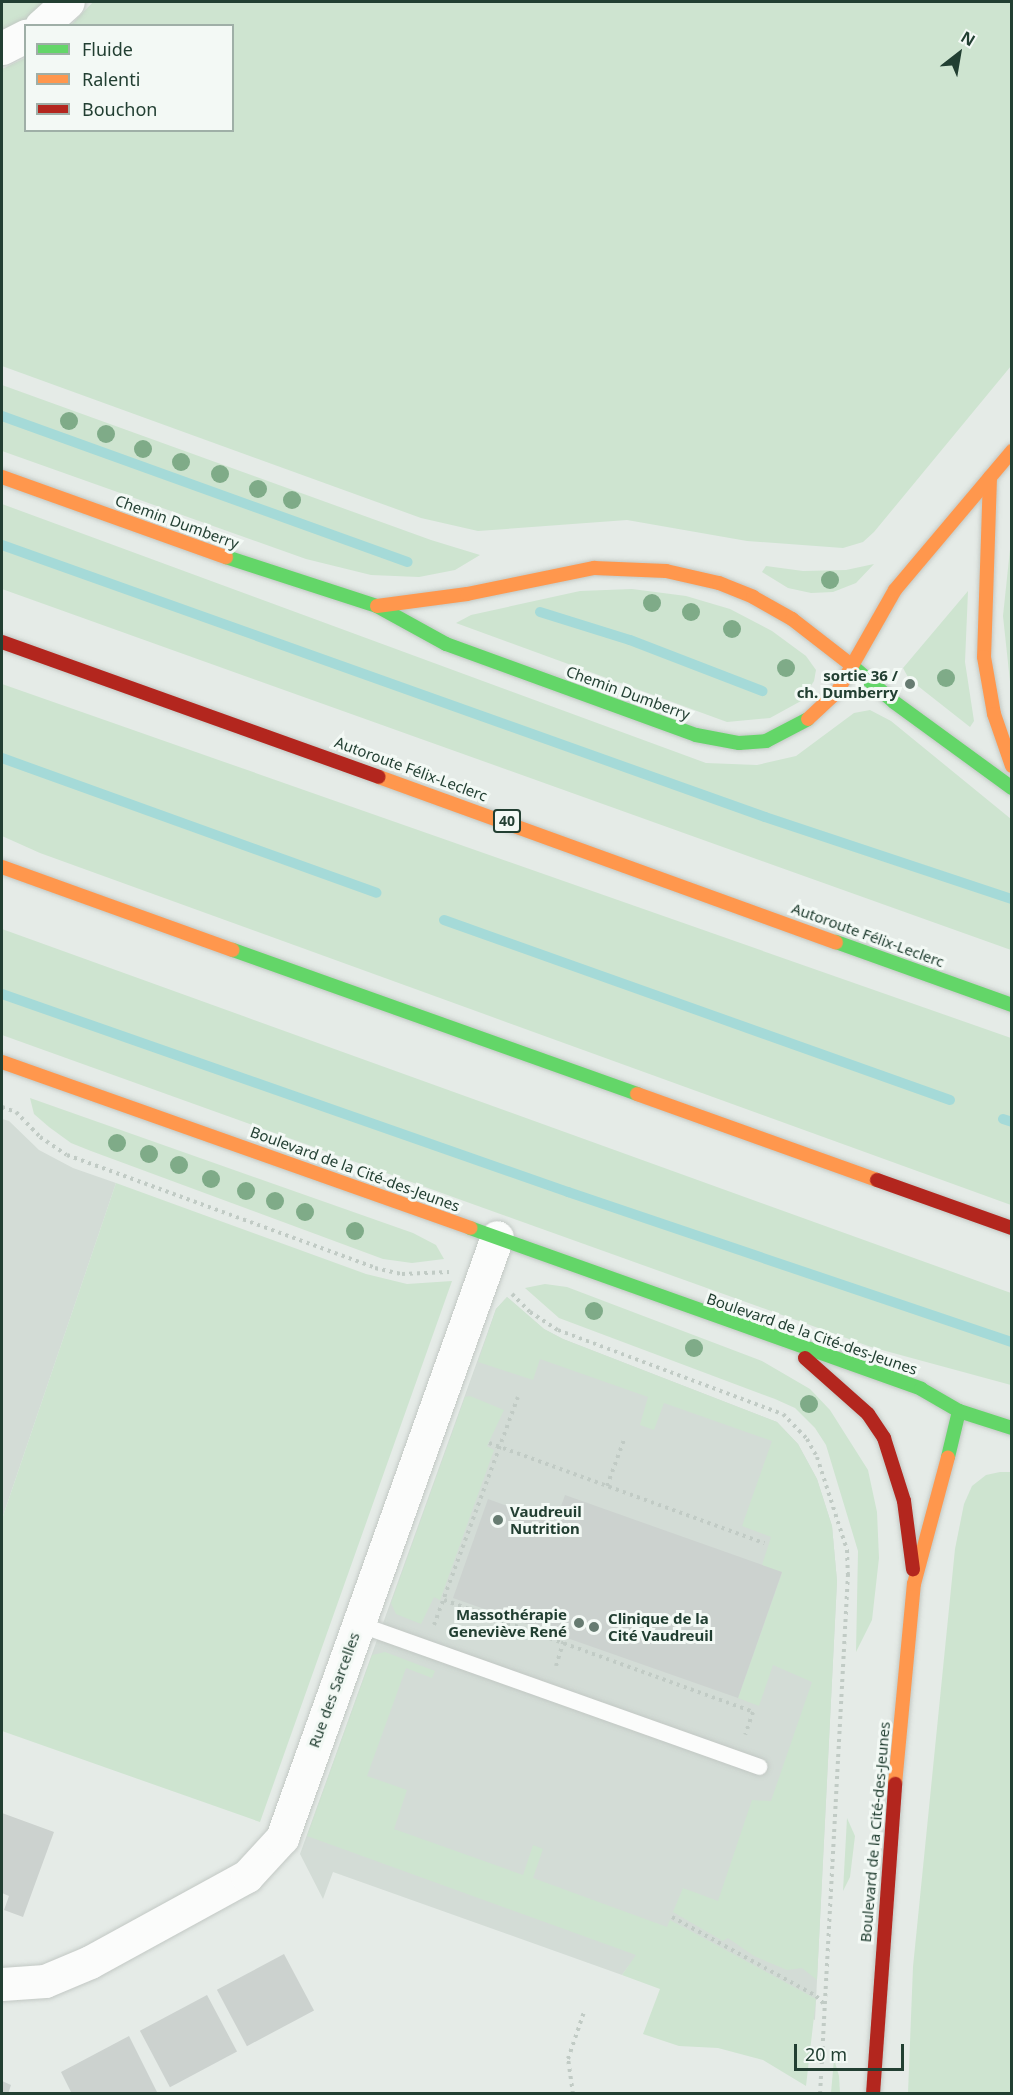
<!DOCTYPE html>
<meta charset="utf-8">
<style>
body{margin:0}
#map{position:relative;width:1013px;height:2095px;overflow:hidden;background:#e5ebe7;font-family:"Noto Sans",sans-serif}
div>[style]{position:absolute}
.built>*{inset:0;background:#d3dcd6}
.green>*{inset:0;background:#cee4d0}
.stream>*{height:10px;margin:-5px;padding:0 5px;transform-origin:5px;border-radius:5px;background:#a5dad8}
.building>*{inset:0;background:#ccd2cf;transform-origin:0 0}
.path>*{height:4px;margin-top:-2px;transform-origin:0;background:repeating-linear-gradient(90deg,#c1cbc5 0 3px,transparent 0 7.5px)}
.roads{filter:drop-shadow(0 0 2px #c2c8c4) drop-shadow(0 0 2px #c2c8c4)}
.lane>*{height:16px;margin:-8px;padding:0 8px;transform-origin:8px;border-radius:8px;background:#fbfcfb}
.street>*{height:33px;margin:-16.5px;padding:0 16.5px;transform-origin:16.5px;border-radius:16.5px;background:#fbfcfb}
.fast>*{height:14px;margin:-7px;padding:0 7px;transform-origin:7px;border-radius:7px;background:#63d668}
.slow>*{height:14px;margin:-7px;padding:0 7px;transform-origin:7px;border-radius:7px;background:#ff974d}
.jam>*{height:14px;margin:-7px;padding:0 7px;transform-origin:7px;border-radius:7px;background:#b3261e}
.trees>*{width:18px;height:18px;margin:-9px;border-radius:50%;background:#7fab88}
.dots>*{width:16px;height:16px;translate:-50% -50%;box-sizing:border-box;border:3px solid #f3f9f5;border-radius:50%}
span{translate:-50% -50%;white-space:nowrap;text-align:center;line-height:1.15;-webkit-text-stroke:6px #f3f9f5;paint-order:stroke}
.shield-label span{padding:2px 4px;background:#f3f9f5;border:2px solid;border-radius:4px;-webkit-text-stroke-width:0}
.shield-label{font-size:14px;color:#223f32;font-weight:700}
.street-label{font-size:15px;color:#223f32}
.poi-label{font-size:15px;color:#223f32;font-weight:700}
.right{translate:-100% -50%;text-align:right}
.left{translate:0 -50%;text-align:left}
.frame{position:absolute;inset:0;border:3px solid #223f32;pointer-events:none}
.legend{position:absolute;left:24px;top:24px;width:210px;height:108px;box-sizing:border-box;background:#f3f9f5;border:2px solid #9fafa7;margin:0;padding:8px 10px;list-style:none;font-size:18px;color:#223f32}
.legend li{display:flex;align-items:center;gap:12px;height:30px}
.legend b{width:30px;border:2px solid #9fafa7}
.north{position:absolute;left:929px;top:24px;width:60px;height:60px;-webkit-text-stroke:4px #f3f9f5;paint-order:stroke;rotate:31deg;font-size:16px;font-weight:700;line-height:24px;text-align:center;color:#223f32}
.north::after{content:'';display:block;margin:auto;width:21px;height:27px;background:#223f32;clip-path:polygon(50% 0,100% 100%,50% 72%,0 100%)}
.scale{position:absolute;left:794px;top:2044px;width:110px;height:27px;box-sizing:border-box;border:3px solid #223f32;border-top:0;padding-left:8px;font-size:18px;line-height:21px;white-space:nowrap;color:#223f32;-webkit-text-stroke:4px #f3f9f5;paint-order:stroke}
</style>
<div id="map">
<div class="built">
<i style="clip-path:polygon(2px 1119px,9px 1121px,39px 1150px,73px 1168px,116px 1183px,2px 1519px)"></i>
<i style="clip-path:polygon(507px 1297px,544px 1329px,563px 1339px,777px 1422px,798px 1444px,817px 1479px,832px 1526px,837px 1581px,815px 2020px,637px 1955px,622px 1975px,333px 1872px,323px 1899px,300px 1854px,496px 1309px)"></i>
</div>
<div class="green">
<i style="clip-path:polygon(2px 2px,45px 2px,27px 20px,2px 33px)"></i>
<i style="clip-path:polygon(93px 2px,1011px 2px,1011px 366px,874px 532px,863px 542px,843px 548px,747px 541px,627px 520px,478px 531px,421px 518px,2px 366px,2px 69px,25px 58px,26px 130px,232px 130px,232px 26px,71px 25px)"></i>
<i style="clip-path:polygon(2px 385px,431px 540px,480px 555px,455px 570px,419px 577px,371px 575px,306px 559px,2px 451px)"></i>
<i style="clip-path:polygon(2px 504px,706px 763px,757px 765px,796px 756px,854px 713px,870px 710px,891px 721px,1011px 819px,1011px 950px,2px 589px)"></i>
<i style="clip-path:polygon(1011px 540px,1011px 691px,1003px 616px)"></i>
<i style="clip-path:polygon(874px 564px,856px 583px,833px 592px,811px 593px,788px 588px,762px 572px,766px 566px,803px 571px,846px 570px)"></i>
<i style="clip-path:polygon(632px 589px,686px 596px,730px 609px,772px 631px,806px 656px,816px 670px,814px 681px,801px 701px,770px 718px,727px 722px,456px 623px,471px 615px,580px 591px)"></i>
<i style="clip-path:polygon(968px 591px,965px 662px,974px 721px,970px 727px,909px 679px,903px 668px)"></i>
<i style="clip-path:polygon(2px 684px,1011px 1038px,1011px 1205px,40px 853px,2px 836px)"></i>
<i style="clip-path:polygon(2px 929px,1011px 1293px,1011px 1385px,871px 1347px,2px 1035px)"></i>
<i style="clip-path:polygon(30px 1098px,413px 1233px,436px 1245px,444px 1259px,412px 1263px,383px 1259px,91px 1151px,71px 1143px,49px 1127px,34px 1114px)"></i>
<i style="clip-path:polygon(116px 1183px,366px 1274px,407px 1284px,452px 1281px,260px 1822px,2px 1731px,2px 1519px)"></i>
<i style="clip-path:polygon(545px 1284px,567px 1287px,762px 1361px,810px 1389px,830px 1410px,868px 1470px,877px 1512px,879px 1558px,872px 1620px,856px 1652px,858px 1551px,826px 1445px,815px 1428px,795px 1408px,775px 1399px,559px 1318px,525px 1288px)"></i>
<i style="clip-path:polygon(507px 1297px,544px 1329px,563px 1339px,777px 1422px,798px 1444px,817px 1479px,832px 1526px,837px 1581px,817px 1980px,802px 1968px,787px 1970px,754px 1956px,728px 1938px,723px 1941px,673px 1912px,683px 1888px,718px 1901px,752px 1800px,771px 1801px,812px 1682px,773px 1665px,759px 1706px,738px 1698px,782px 1573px,762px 1565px,771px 1537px,742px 1526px,772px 1441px,664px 1403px,654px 1430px,640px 1425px,648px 1397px,540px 1359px,533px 1380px,478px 1362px,496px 1309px)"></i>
<i style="clip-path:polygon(470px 1396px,504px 1410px,487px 1446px,494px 1450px,440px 1600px,434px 1597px,421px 1624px,396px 1614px,391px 1603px,465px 1397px)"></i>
<i style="clip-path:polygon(1000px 1472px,1012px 1472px,1011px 2093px,908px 2093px,913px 1967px,955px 1549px,964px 1504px,972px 1486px,986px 1475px)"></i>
<i style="clip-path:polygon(385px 1652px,435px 1671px,432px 1678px,406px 1668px,367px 1776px,407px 1790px,394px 1829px,523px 1875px,533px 1845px,543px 1849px,533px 1878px,667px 1927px,670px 1920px,816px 1999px,806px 2086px,763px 2060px,718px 2048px,679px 2046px,643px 2034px,660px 1989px,622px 1975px,636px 1955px,307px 1836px,372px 1655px)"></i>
<i style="clip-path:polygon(847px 1818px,855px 1836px,850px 1877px,843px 1891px)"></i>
<i style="clip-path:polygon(834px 2059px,839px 2076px,840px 2093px,831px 2093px)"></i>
</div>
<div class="stream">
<i style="left:2px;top:416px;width:431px;rotate:19.8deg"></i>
<i style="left:2px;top:545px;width:810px;rotate:19.62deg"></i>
<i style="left:765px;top:817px;width:260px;rotate:18.4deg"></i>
<i style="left:540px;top:612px;width:94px;rotate:17.3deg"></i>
<i style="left:630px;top:640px;width:142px;rotate:21.1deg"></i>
<i style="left:2px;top:758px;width:398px;rotate:19.8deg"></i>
<i style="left:444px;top:920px;width:537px;rotate:19.58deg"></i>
<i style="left:2px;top:994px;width:600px;rotate:19.28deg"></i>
<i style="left:568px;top:1192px;width:469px;rotate:18.7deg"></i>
<i style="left:1003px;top:1119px;width:9px;rotate:18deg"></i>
</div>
<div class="building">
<i style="clip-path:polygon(565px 1495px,782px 1572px,738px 1698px,453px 1598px,488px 1499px,555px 1523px)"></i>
<i style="clip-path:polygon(2px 1813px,54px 1832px,23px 1917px,4px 1910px,9px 1896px,2px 1893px)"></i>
<i style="left:284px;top:1954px;width:64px;height:76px;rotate:62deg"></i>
<i style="left:207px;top:1995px;width:64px;height:76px;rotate:62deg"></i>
<i style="clip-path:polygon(129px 2036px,158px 2094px,72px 2094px,61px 2072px)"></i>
<i style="clip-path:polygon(2px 2081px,11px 2085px,8px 2094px,2px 2094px)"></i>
</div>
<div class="path">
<i style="left:2px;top:1107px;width:15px;rotate:20deg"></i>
<i style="left:16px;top:1112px;width:35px;rotate:46deg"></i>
<i style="left:40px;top:1137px;width:32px;rotate:34deg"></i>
<i style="left:67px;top:1155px;width:328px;rotate:20.1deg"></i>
<i style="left:375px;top:1268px;width:28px;rotate:13deg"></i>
<i style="left:402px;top:1274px;width:47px;rotate:-2.4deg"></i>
<i style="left:512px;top:1294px;width:25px;rotate:45deg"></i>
<i style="left:530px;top:1312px;width:33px;rotate:33deg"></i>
<i style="left:558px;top:1330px;width:240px;rotate:20.5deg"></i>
<i style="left:783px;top:1414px;width:35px;rotate:46deg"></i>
<i style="left:807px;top:1439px;width:21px;rotate:61deg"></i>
<i style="left:817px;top:1457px;width:98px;rotate:72.1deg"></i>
<i style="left:847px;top:1550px;width:24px;rotate:88deg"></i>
<i style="left:848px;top:1574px;width:521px;rotate:93.08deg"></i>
<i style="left:489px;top:1443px;width:293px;rotate:20deg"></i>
<i style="left:607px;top:1486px;width:52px;rotate:-69.8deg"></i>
<i style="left:444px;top:1600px;width:329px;rotate:19.9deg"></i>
<i style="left:753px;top:1712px;width:24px;rotate:109deg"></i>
<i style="left:434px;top:1625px;width:243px;rotate:-69.8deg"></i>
<i style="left:556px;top:1666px;width:30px;rotate:-73deg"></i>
<i style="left:672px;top:1917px;width:164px;rotate:28.7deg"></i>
<i style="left:816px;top:1996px;width:11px;rotate:45deg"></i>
<i style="left:573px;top:2094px;width:35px;rotate:-98deg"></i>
<i style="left:568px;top:2059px;width:50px;rotate:-71.2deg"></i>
</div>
<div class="roads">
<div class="lane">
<i style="left:358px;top:1624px;width:426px;rotate:19.6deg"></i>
</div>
<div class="street">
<i style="left:41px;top:26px;width:36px;rotate:-42deg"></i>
<i style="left:2px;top:48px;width:27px;rotate:-27deg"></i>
<i style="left:2px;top:1984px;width:43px;rotate:-4deg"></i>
<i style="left:45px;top:1981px;width:49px;rotate:-22.9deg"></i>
<i style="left:90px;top:1962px;width:179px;rotate:-28.7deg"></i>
<i style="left:247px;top:1876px;width:52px;rotate:-47.4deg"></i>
<i style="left:282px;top:1838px;width:638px;rotate:-70.32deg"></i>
</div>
<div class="fast">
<i style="left:226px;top:557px;width:159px;rotate:18deg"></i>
<i style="left:377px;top:606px;width:79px;rotate:28.8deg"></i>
<i style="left:446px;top:644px;width:266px;rotate:20deg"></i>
<i style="left:696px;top:735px;width:44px;rotate:10.5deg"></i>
<i style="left:739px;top:743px;width:27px;rotate:-4deg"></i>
<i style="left:766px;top:741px;width:47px;rotate:-27.6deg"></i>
<i style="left:850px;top:664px;width:58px;rotate:40.8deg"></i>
<i style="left:894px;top:702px;width:146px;rotate:36.1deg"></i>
<i style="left:836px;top:942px;width:187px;rotate:19.7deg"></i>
<i style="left:233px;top:950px;width:429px;rotate:19.6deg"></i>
<i style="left:470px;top:1228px;width:479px;rotate:19.6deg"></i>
<i style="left:921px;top:1389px;width:44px;rotate:30.1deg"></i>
<i style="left:959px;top:1411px;width:47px;rotate:103.4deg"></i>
<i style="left:959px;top:1411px;width:56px;rotate:17.8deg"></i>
</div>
<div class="slow">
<i style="left:2px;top:477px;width:238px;rotate:19.7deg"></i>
<i style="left:990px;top:477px;width:180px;rotate:91.9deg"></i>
<i style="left:984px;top:657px;width:58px;rotate:80deg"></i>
<i style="left:994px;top:714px;width:55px;rotate:70.9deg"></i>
<i style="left:377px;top:606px;width:91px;rotate:-7.6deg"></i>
<i style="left:467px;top:594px;width:130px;rotate:-11.6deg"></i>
<i style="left:594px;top:568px;width:72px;rotate:2.4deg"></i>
<i style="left:666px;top:571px;width:54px;rotate:12.8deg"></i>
<i style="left:719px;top:583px;width:37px;rotate:22deg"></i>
<i style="left:753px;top:597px;width:45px;rotate:29.4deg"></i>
<i style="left:792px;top:619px;width:73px;rotate:37.8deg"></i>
<i style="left:808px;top:719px;width:40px;rotate:-43deg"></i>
<i style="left:837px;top:692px;width:117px;rotate:-60.4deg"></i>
<i style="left:895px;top:590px;width:182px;rotate:-49.9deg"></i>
<i style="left:379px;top:777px;width:486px;rotate:19.9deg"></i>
<i style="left:2px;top:867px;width:245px;rotate:19.8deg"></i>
<i style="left:2px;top:1062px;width:497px;rotate:19.5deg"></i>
<i style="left:637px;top:1094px;width:255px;rotate:19.7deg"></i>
<i style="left:895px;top:1784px;width:201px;rotate:-84.6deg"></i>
<i style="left:914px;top:1584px;width:131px;rotate:-75deg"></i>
</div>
<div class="jam">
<i style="left:2px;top:642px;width:400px;rotate:19.7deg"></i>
<i style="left:877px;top:1180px;width:143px;rotate:19.6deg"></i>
<i style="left:805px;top:1358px;width:84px;rotate:41.6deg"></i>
<i style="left:868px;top:1414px;width:29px;rotate:56deg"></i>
<i style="left:884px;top:1438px;width:66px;rotate:72.4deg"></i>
<i style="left:904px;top:1501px;width:69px;rotate:82.5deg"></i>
<i style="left:873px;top:2094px;width:311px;rotate:-85.9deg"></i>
</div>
</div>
<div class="trees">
<i style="left:69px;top:421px"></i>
<i style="left:106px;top:434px"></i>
<i style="left:143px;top:449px"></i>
<i style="left:181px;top:462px"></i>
<i style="left:220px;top:474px"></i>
<i style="left:258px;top:489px"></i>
<i style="left:292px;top:500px"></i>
<i style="left:830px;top:580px"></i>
<i style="left:652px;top:603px"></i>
<i style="left:691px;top:612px"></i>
<i style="left:732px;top:629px"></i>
<i style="left:786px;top:668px"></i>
<i style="left:946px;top:678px"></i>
<i style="left:117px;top:1143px"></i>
<i style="left:149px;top:1154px"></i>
<i style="left:179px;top:1165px"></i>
<i style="left:211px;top:1179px"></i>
<i style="left:246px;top:1191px"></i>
<i style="left:275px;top:1201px"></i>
<i style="left:305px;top:1212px"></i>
<i style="left:355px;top:1231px"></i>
<i style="left:594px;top:1311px"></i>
<i style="left:694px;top:1348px"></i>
<i style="left:809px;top:1404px"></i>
</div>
<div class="dots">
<i style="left:910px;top:684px;background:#667b71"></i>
<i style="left:498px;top:1520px;background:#667b71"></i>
<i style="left:579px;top:1623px;background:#667b71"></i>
<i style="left:594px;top:1627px;background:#667b71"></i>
</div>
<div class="shield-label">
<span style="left:507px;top:821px">40</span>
</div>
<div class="street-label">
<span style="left:177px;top:522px;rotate:20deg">Chemin Dumberry</span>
<span style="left:628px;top:693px;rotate:20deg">Chemin Dumberry</span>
<span style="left:411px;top:769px;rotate:20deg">Autoroute Félix-Leclerc</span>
<span style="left:868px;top:935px;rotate:20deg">Autoroute Félix-Leclerc</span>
<span style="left:355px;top:1169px;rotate:20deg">Boulevard de la Cité-des-Jeunes</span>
<span style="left:812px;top:1334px;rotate:19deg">Boulevard de la Cité-des-Jeunes</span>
<span style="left:334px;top:1690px;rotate:-70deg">Rue des Sarcelles</span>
<span style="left:875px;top:1832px;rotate:-85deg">Boulevard de la Cité-des-Jeunes</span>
</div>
<div class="poi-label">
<span class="right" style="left:898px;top:684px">sortie 36 /<br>ch. Dumberry</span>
<span class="left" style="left:510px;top:1520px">Vaudreuil<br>Nutrition</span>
<span class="right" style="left:567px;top:1623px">Massothérapie<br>Geneviève René</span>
<span class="left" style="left:608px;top:1627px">Clinique de la<br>Cité Vaudreuil</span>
</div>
<div class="frame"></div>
<ul class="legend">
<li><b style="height:8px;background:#63d668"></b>Fluide</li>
<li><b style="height:8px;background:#ff974d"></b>Ralenti</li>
<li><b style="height:8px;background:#b3261e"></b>Bouchon</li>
</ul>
<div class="north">N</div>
<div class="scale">20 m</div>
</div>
